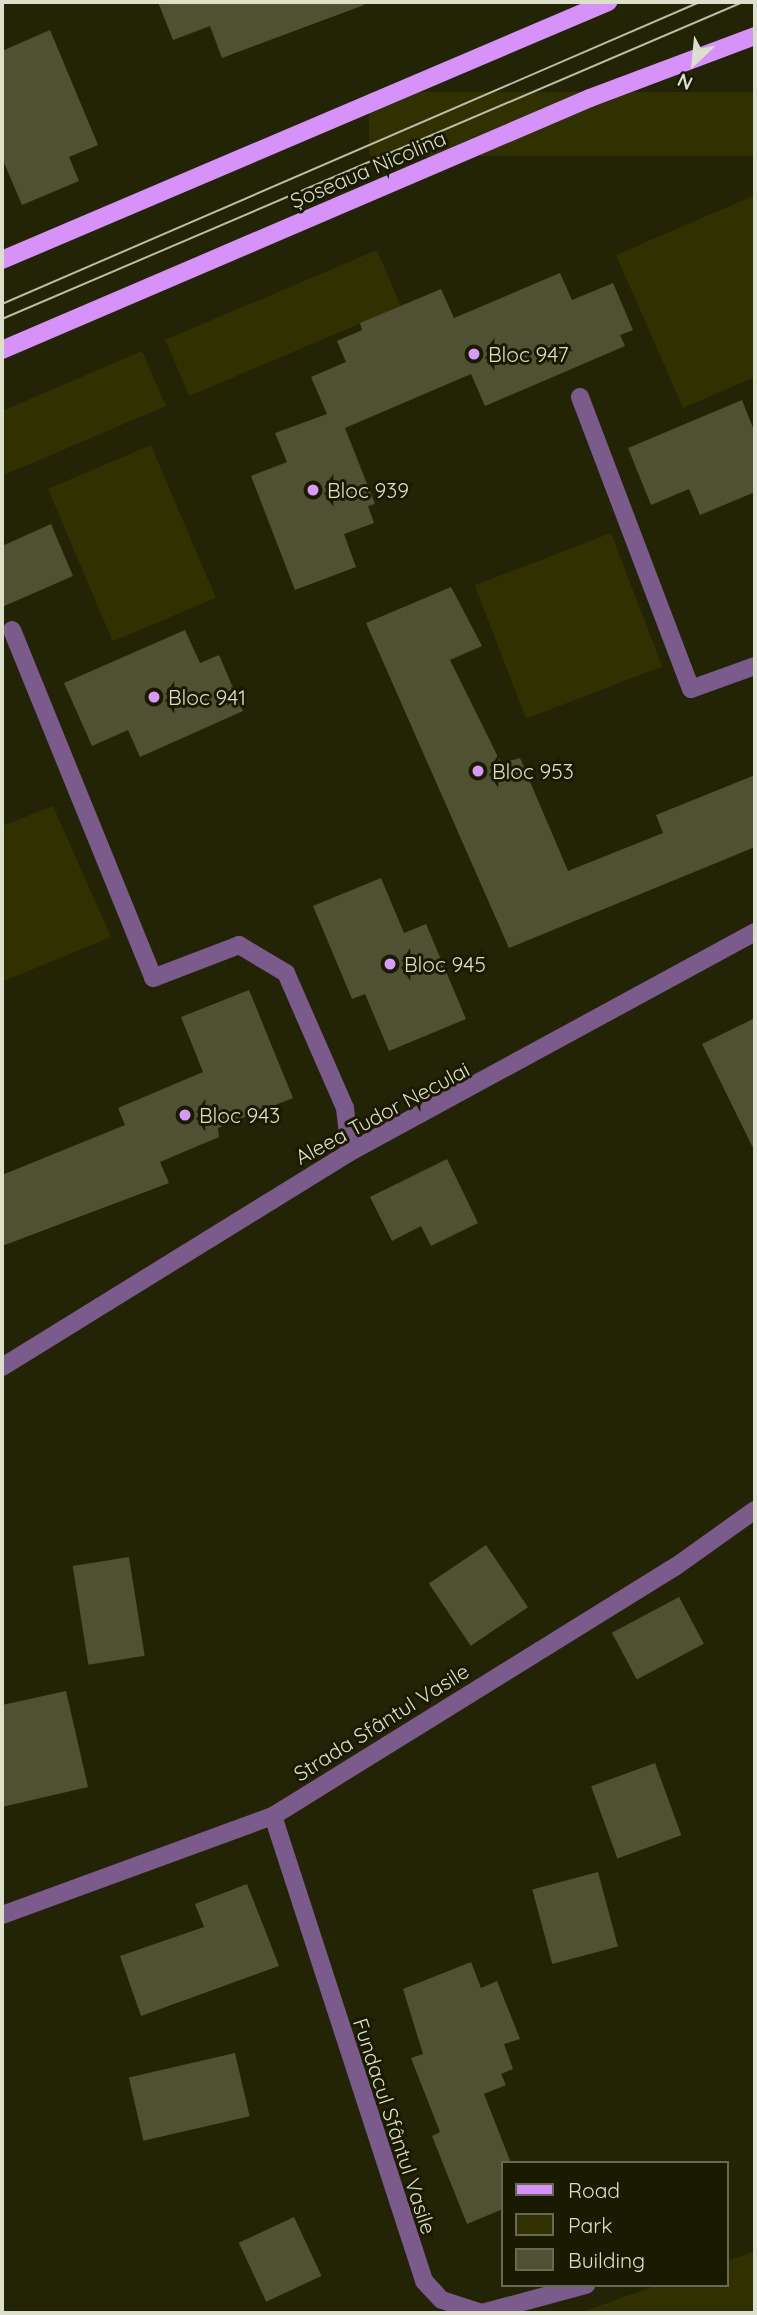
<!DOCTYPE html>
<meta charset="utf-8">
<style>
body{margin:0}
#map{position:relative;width:757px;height:2315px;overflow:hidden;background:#232306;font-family:Quicksand,sans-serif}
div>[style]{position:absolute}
.green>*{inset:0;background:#303000;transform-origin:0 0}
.building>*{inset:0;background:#505132;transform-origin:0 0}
.minor>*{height:18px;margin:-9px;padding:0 9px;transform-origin:9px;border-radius:9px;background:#7b5b8c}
.major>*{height:18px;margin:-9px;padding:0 9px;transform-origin:9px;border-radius:9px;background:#d692f9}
.tram>*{height:2px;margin:-1px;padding:0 1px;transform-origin:1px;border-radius:1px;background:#babca8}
.dots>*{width:19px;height:19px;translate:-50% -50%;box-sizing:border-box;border:4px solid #1a1a00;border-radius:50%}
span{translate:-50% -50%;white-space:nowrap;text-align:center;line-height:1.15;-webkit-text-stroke:6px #1a1a00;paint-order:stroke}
.street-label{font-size:21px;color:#dddfcd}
.poi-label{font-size:21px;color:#dddfcd}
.left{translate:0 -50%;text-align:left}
.frame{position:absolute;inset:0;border:4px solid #dddfcd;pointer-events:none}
.legend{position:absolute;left:501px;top:2161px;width:228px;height:126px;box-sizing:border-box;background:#1a1a00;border:2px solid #686952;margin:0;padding:9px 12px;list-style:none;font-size:21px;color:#dddfcd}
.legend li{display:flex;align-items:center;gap:14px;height:35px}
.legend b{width:35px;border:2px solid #686952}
.north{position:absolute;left:659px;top:28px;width:70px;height:70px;-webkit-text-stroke:5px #1a1a00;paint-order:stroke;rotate:206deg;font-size:19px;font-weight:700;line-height:28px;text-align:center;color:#dddfcd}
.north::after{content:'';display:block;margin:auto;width:24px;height:32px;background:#dddfcd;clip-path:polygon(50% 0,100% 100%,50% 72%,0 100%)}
</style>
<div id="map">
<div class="green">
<i style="left:755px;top:92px;width:64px;height:386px;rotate:90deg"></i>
<i style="clip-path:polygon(755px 195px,755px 377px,683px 408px,616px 255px)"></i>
<i style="left:377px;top:250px;width:61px;height:230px;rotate:67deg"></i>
<i style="clip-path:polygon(142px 351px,166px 406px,2px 476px,2px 411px)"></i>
<i style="left:151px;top:445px;width:166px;height:112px;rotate:67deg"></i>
<i style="left:611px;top:533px;width:143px;height:146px;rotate:69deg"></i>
<i style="clip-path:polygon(53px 806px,111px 937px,2px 982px,2px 826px)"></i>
<i style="clip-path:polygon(755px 2251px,755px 2313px,579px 2313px,658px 2285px,727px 2285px,727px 2261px)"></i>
</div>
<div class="building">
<i style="clip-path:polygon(158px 2px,363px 2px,364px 5px,222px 58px,210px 26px,173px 40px)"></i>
<i style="clip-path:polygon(50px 30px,98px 145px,69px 157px,79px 181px,22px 205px,2px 158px,2px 51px)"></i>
<i style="clip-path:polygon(560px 273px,572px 300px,613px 283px,633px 330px,620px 335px,625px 346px,485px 406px,471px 374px,345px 428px,375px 504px,368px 506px,374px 523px,344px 534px,356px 567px,295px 590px,251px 476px,287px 462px,275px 433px,327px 414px,311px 377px,346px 362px,337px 341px,362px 330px,360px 323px,441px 289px,454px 318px)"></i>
<i style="clip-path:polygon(742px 400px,755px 433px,755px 492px,700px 515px,689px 489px,651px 505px,628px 448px)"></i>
<i style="clip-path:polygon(51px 524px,73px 576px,2px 607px,2px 546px)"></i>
<i style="clip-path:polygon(451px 587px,482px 646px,450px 660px,501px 763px,520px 758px,568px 871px,663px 833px,656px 815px,755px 775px,755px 847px,509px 948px,366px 623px)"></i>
<i style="clip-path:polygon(185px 630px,200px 663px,219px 655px,243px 711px,140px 757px,128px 730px,92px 746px,64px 683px)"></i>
<i style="clip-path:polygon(381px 878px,404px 933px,426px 924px,466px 1019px,389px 1051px,365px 994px,352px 999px,313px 906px)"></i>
<i style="clip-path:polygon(249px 990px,293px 1098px,218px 1128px,219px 1137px,160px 1162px,169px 1183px,2px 1246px,2px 1175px,125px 1125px,118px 1108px,203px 1072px,181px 1017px)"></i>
<i style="clip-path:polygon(755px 1018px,755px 1152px,702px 1044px)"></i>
<i style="clip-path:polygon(447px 1159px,478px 1223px,431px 1246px,421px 1226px,392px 1241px,370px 1197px)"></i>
<i style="left:486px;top:1545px;width:75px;height:69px;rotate:56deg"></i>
<i style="left:129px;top:1557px;width:100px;height:57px;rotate:81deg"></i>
<i style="left:679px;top:1597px;width:53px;height:76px;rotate:62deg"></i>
<i style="clip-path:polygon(66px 1691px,88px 1787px,2px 1807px,2px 1705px)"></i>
<i style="left:655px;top:1763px;width:77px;height:68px;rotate:70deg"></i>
<i style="left:598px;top:1872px;width:77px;height:68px;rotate:75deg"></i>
<i style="clip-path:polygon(247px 1884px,279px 1966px,141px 2016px,120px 1956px,204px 1927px,195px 1904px)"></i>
<i style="clip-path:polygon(471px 1962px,481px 1988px,497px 1981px,520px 2039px,504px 2044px,513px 2069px,501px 2074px,506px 2085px,484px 2094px,511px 2163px,503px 2163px,503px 2209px,467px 2224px,432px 2136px,440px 2132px,411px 2058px,423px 2054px,403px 1989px)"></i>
<i style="left:235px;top:2053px;width:65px;height:109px;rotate:77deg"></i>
<i style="left:294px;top:2217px;width:65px;height:61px;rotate:65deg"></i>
</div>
<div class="minor">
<i style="left:580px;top:397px;width:312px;rotate:69.2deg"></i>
<i style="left:691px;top:689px;width:68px;rotate:-19.8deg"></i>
<i style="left:12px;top:630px;width:375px;rotate:67.9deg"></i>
<i style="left:153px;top:978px;width:92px;rotate:-21deg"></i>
<i style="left:239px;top:945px;width:55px;rotate:30.8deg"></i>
<i style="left:286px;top:973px;width:147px;rotate:66.4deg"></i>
<i style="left:345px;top:1108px;width:44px;rotate:83.5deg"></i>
<i style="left:2px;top:1367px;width:409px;rotate:-31.7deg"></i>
<i style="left:350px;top:1152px;width:461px;rotate:-28.5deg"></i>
<i style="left:273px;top:1816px;width:489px;rotate:72deg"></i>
<i style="left:424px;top:2281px;width:26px;rotate:47deg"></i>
<i style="left:442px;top:2300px;width:42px;rotate:18deg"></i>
<i style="left:482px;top:2313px;width:108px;rotate:-15.1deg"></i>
<i style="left:2px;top:1915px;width:289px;rotate:-20.1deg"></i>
<i style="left:273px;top:1816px;width:473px;rotate:-31.8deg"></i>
<i style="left:675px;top:1567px;width:98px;rotate:-35.5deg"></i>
</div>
<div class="major">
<i style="left:2px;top:260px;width:659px;rotate:-23.06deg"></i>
<i style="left:2px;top:350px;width:640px;rotate:-23.2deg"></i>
<i style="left:590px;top:98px;width:176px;rotate:-20.6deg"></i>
</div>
<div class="tram">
<i style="left:2px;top:304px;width:761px;rotate:-23.4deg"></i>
<i style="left:2px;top:319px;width:806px;rotate:-23.16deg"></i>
</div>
<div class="dots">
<i style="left:474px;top:354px;background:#d89af8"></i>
<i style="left:313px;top:490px;background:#d89af8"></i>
<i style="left:154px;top:697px;background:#d89af8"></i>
<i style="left:478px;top:771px;background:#d89af8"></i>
<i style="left:390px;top:964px;background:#d89af8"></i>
<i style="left:185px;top:1115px;background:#d89af8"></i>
</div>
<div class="street-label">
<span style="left:368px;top:169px;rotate:-23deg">Șoseaua Nicolina</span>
<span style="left:382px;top:1113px;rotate:-28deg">Aleea Tudor Neculai</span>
<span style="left:381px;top:1722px;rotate:-32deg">Strada Sfântul Vasile</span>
<span style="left:395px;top:2126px;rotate:72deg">Fundacul Sfântul Vasile</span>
</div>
<div class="poi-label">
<span class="left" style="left:488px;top:354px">Bloc 947</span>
<span class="left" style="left:327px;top:490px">Bloc 939</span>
<span class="left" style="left:168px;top:697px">Bloc 941</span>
<span class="left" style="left:492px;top:771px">Bloc 953</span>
<span class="left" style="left:404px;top:964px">Bloc 945</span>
<span class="left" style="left:199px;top:1115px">Bloc 943</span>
</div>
<div class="frame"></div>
<ul class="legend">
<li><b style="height:9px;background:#d692f9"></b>Road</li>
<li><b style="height:19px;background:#303000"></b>Park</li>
<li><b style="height:19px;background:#505132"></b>Building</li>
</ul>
<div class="north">N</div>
</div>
